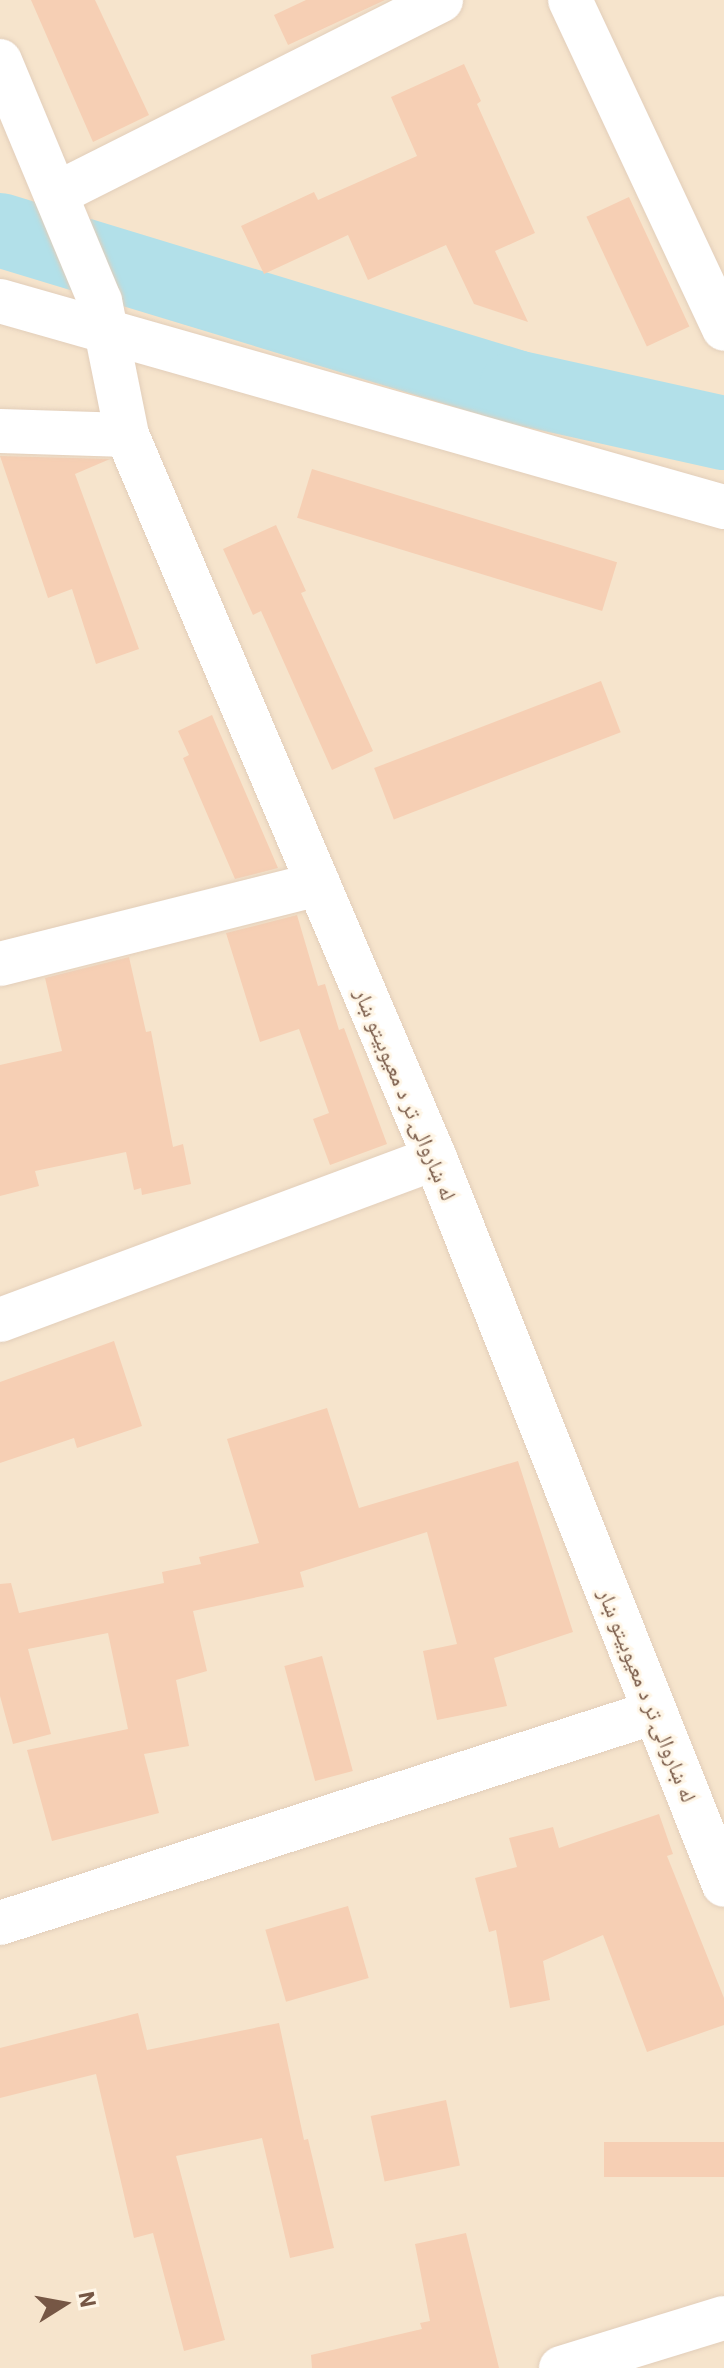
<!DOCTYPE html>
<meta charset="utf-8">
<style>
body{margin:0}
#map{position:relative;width:724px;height:2368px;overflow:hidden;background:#fef2de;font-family:"IBM Plex Sans","Noto Naskh Arabic",sans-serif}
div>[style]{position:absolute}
.residential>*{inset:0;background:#f6e4cc;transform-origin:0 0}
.river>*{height:74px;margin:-37px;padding:0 37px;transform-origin:37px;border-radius:37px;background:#b2e0e9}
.building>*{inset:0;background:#f6cfb4;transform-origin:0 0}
.roads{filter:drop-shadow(0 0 2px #e2ceba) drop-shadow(0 0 2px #e2ceba)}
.minor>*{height:44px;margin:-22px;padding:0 22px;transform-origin:22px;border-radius:22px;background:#fff}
span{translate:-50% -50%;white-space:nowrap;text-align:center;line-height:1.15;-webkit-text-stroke:6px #fff6e7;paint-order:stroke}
.street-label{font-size:22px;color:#765745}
.north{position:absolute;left:24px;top:2264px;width:80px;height:80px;-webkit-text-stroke:6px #fff6e7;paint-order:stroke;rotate:79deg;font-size:22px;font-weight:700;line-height:32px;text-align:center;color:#765745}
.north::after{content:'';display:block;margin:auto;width:28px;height:36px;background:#765745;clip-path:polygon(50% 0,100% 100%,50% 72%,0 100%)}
</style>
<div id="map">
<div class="residential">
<i style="left:0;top:0;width:724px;height:2368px"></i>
</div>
<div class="river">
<i style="left:0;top:230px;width:539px;rotate:16.92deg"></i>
<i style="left:516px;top:387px;width:213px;rotate:12.5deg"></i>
</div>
<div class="building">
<i style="clip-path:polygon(31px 0,95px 0,149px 115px,93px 142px)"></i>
<i style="clip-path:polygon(306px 0,385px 0,288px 45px,274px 15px)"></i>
<i style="clip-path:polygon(464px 64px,481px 101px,477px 104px,535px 233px,495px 251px,528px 322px,474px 304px,446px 245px,368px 280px,348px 235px,264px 274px,241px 226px,314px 192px,318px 200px,417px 156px,391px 97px)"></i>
<i style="left:629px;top:197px;width:143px;height:47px;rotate:65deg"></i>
<i style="clip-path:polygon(0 456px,110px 459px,75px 474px,139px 649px,96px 664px,72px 589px,48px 598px)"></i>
<i style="left:312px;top:469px;width:319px;height:51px;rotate:17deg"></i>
<i style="clip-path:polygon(276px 525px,306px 591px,301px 593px,373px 751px,332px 770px,261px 611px,253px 615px,223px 549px)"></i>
<i style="left:601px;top:681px;width:55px;height:243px;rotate:69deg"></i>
<i style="clip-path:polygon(212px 715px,278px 868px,235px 879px,183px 758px,189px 755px,178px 731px)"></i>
<i style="clip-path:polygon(297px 915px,318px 986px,325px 984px,339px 1030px,344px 1028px,387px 1144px,330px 1165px,313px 1119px,329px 1113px,299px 1029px,260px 1042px,226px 933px)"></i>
<i style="clip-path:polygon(129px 957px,146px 1032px,151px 1031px,173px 1147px,183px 1144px,191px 1184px,142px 1195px,141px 1188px,134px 1190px,126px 1152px,35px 1171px,39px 1186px,0 1196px,0 1065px,62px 1051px,45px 978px)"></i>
<i style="clip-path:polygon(114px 1341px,142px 1426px,77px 1448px,74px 1438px,0 1463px,0 1382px)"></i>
<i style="clip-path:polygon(327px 1408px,359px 1508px,518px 1461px,573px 1632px,494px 1658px,507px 1706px,437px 1720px,423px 1651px,457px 1644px,427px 1532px,300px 1572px,304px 1587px,193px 1611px,207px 1671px,176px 1680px,189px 1746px,144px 1754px,159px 1813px,52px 1841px,27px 1750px,128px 1729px,108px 1633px,28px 1649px,51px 1734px,13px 1744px,0 1696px,0 1584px,11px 1583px,19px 1613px,164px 1583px,162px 1572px,201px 1564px,199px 1557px,259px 1543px,227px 1439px)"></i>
<i style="left:322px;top:1656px;width:119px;height:39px;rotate:75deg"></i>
<i style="clip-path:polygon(659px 1814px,673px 1854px,667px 1856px,724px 1998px,724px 2025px,647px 2052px,603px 1935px,543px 1961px,550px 2000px,510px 2008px,496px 1930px,489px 1932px,475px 1878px,517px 1867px,509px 1838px,553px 1827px,559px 1848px)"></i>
<i style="left:348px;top:1906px;width:75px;height:86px;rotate:74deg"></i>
<i style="clip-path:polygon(138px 2013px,147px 2050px,279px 2023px,304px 2140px,308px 2139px,334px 2248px,290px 2258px,262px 2138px,176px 2156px,225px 2340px,184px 2351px,153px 2233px,134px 2238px,96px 2074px,0 2098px,0 2048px)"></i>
<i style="left:446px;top:2100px;width:67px;height:77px;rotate:78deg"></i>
<i style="left:724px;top:2142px;width:35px;height:120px;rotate:90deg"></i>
<i style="clip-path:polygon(466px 2233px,499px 2368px,312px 2368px,311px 2355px,422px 2329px,420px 2323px,430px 2321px,415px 2244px)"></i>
</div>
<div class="roads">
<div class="minor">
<i style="left:570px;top:0;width:363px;rotate:64.9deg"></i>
<i style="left:0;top:61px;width:260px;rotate:67.4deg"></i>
<i style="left:100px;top:301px;width:137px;rotate:78.6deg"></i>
<i style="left:127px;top:435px;width:786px;rotate:66.93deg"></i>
<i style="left:435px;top:1158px;width:782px;rotate:68.32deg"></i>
<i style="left:56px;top:194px;width:431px;rotate:-26.7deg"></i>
<i style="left:0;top:301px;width:753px;rotate:15.88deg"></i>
<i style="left:0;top:431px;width:127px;rotate:1.8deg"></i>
<i style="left:0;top:964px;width:328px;rotate:-14.1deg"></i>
<i style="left:0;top:1320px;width:464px;rotate:-20.4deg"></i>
<i style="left:0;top:1923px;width:688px;rotate:-17.86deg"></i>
<i style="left:561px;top:2368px;width:170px;rotate:-17.1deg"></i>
</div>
</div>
<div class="street-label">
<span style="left:406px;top:1094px;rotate:67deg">له ښاروالۍ تر د معیوبیتو ښار</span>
<span style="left:648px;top:1695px;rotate:68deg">له ښاروالۍ تر د معیوبیتو ښار</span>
</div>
<div class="north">N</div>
</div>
